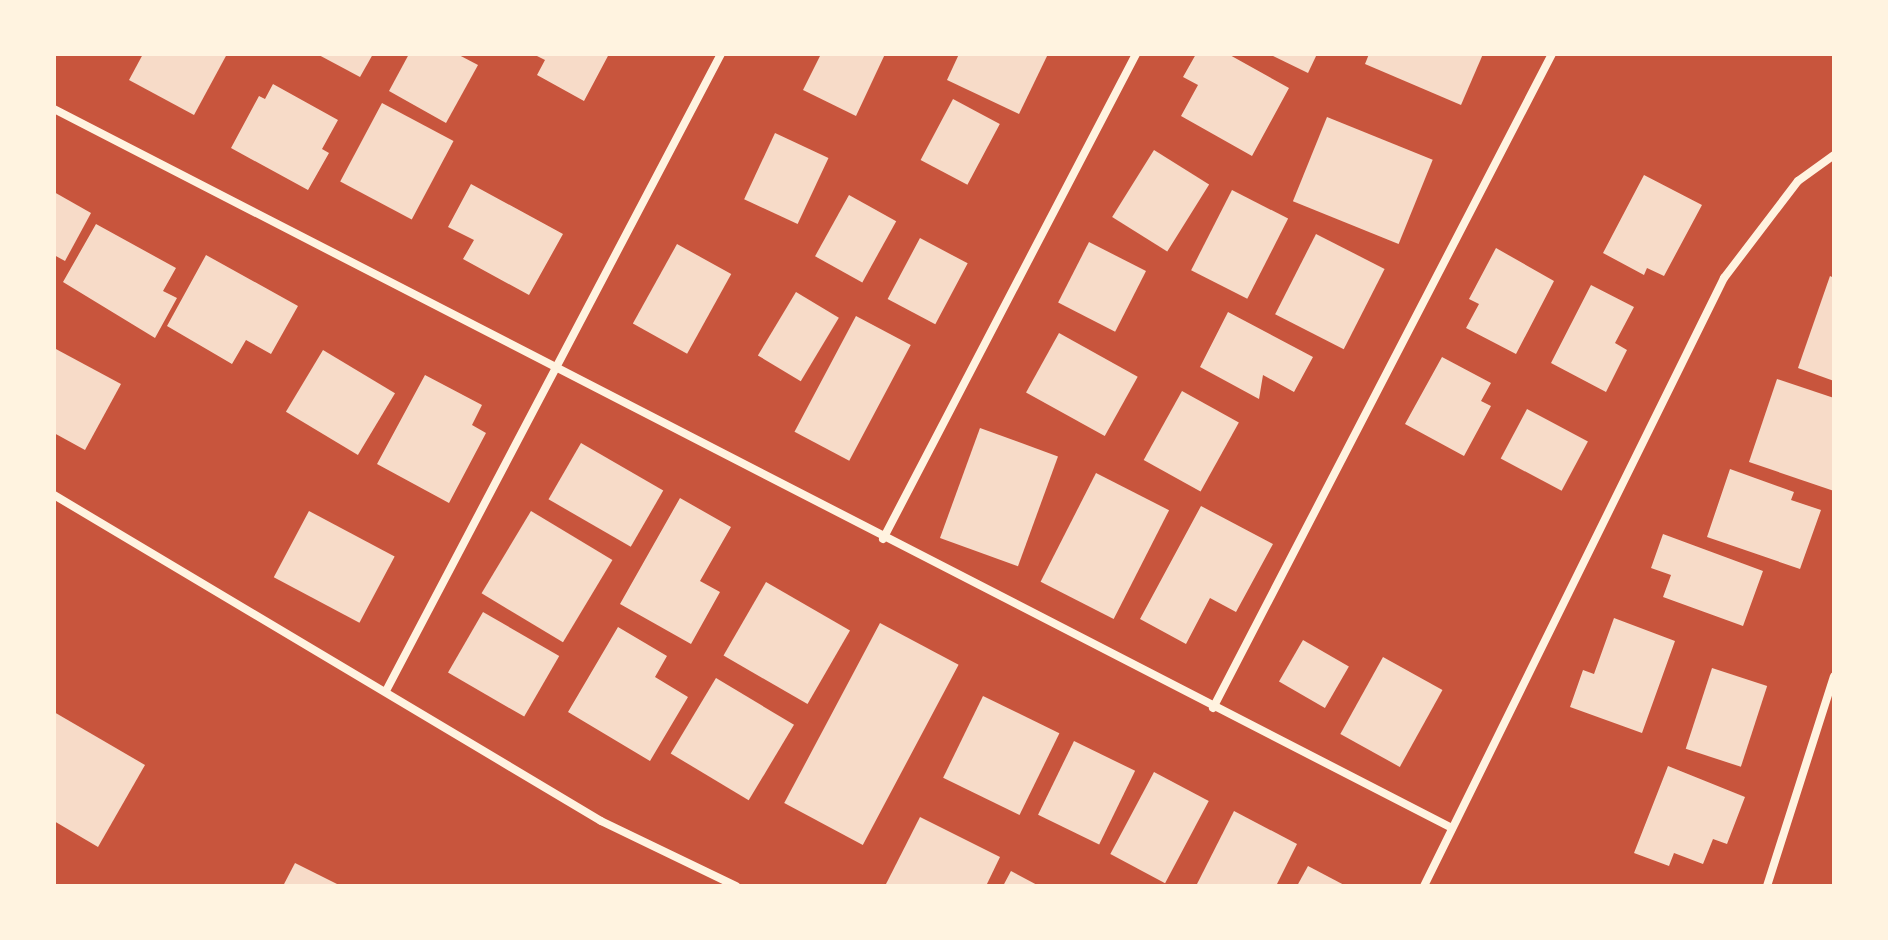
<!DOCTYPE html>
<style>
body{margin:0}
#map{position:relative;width:1888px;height:940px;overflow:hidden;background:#c8553d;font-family:"DejaVu Sans",sans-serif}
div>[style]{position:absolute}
.building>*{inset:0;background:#f7dbc8;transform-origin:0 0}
.minor>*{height:8px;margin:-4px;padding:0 4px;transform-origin:4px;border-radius:4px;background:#fff3e0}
span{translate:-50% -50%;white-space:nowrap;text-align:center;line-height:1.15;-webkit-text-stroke:6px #fff3e0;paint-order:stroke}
.frame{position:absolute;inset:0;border:56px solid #fff3e0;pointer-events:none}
</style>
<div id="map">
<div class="building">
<i style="clip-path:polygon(143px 54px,227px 54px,194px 115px,129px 80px)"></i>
<i style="clip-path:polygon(317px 54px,373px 54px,360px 77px)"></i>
<i style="clip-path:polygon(409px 54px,457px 54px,478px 65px,446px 123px,389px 91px)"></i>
<i style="clip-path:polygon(533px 54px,609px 54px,584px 101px,537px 75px,545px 60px)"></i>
<i style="clip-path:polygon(821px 54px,885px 54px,856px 116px,803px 90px)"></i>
<i style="clip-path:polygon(959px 54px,1048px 54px,1019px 114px,947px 80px)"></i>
<i style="clip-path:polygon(1196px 54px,1228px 54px,1289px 88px,1252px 156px,1181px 116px,1198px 85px,1183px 77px)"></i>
<i style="clip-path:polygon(1269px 54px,1317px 54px,1308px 73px)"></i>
<i style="clip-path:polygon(1369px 54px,1483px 54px,1461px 105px,1365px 64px)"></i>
<i style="clip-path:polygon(273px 84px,338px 120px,322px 149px,329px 153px,308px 190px,231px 148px,259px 96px,265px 99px)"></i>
<i style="left:953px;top:99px;width:53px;height:69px;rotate:28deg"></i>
<i style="left:382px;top:103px;width:81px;height:89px;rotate:28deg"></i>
<i style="left:1327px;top:117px;width:114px;height:91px;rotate:22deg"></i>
<i style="left:775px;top:133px;width:59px;height:73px;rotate:25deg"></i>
<i style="left:1154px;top:150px;width:65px;height:79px;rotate:32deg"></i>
<i style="clip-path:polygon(1644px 175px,1702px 205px,1664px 276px,1647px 268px,1644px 275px,1603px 253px)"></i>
<i style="clip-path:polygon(471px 184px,563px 234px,529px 295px,463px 259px,474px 240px,448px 227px)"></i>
<i style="left:1232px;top:190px;width:63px;height:90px;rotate:27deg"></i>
<i style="clip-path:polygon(54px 192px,91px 213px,65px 261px,54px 255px)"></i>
<i style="left:849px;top:195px;width:54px;height:70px;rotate:29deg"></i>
<i style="clip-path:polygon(96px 224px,176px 268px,163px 291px,177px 298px,155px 338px,63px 282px)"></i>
<i style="left:1316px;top:234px;width:77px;height:90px;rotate:27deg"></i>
<i style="left:920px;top:238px;width:54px;height:69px;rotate:28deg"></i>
<i style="left:1089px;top:242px;width:64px;height:68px;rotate:27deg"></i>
<i style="left:677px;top:244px;width:62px;height:91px;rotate:29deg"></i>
<i style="clip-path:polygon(1496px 248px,1554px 281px,1516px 354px,1466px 328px,1479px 304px,1469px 299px)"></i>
<i style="clip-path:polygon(206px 255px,298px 306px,271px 354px,246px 340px,232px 364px,167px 326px)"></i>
<i style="clip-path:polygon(1830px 276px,1834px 278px,1834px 381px,1798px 368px)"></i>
<i style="clip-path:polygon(1591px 285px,1634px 307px,1615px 343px,1627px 350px,1606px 392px,1551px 363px)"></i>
<i style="left:796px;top:292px;width:50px;height:74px;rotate:31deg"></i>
<i style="clip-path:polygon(1228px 312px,1313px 357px,1294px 392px,1263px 375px,1259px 399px,1200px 367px)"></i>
<i style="left:856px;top:316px;width:62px;height:131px;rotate:28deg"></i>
<i style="left:1059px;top:333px;width:90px;height:68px;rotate:29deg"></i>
<i style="clip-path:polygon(54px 348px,121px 384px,85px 450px,54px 433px)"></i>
<i style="left:323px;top:350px;width:84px;height:72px;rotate:31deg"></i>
<i style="clip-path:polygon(1442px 357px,1491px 383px,1481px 401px,1491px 406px,1464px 456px,1405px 424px)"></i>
<i style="clip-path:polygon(425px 375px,482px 405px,472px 425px,486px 433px,449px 503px,377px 464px)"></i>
<i style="clip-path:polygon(1777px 379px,1834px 398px,1834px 491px,1749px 462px)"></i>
<i style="left:1182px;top:391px;width:65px;height:79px;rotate:29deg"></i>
<i style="left:1527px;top:409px;width:69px;height:56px;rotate:28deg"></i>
<i style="left:980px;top:428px;width:83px;height:117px;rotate:20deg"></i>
<i style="left:581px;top:443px;width:95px;height:65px;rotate:30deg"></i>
<i style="clip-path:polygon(1730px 469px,1794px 492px,1791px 500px,1821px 510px,1800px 569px,1707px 537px)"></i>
<i style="left:1096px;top:473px;width:82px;height:122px;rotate:27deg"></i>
<i style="clip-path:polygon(680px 498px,731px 527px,700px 581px,720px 592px,691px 644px,620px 604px)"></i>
<i style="clip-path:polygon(1201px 506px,1273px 544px,1236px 612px,1210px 598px,1186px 644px,1140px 619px)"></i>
<i style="left:309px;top:511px;width:97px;height:75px;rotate:28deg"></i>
<i style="left:531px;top:511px;width:95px;height:96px;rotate:31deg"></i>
<i style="clip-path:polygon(1663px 534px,1763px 571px,1743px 626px,1663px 597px,1671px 575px,1651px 568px)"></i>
<i style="left:766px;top:582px;width:97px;height:85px;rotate:30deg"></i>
<i style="left:483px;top:612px;width:88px;height:70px;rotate:30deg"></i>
<i style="clip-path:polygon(1614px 618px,1675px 641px,1642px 733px,1570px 707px,1583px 670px,1594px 674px)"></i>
<i style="left:880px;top:623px;width:89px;height:204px;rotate:28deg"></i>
<i style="clip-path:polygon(618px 627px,667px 656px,655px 677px,688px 697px,650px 761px,568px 712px)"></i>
<i style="left:1303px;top:640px;width:53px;height:48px;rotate:30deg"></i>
<i style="left:1383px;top:657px;width:68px;height:88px;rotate:29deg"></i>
<i style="left:1712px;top:668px;width:58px;height:85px;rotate:18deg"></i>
<i style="left:716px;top:678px;width:91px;height:88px;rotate:31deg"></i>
<i style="left:983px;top:696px;width:85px;height:91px;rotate:26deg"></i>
<i style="clip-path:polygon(54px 712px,145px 765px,98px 847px,54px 821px)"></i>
<i style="left:1074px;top:741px;width:68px;height:82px;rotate:26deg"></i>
<i style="clip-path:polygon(1668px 766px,1745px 797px,1727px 844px,1713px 839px,1703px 864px,1674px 853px,1669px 866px,1634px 853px)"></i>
<i style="left:1154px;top:772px;width:62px;height:93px;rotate:28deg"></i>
<i style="clip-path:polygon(1234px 811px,1297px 844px,1276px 886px,1196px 886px)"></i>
<i style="clip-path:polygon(920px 817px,1000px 857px,986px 886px,885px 886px)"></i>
<i style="clip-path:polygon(295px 863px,341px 886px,283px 886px)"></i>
<i style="clip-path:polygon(1308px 866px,1346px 886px,1297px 886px)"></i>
<i style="clip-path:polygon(1011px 871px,1039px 886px,1003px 886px)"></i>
</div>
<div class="minor">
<i style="left:54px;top:109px;width:1572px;rotate:27.22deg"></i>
<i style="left:54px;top:495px;width:637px;rotate:30.79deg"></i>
<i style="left:601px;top:821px;width:150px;rotate:25.7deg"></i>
<i style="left:883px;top:539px;width:547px;rotate:-62.45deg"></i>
<i style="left:387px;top:689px;width:717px;rotate:-62.26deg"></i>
<i style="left:1213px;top:708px;width:737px;rotate:-62.6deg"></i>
<i style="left:1424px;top:886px;width:678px;rotate:-63.74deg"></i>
<i style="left:1724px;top:278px;width:122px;rotate:-52.7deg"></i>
<i style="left:1798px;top:181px;width:44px;rotate:-35.8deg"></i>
<i style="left:1767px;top:886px;width:220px;rotate:-72.3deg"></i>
</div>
<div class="frame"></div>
</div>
